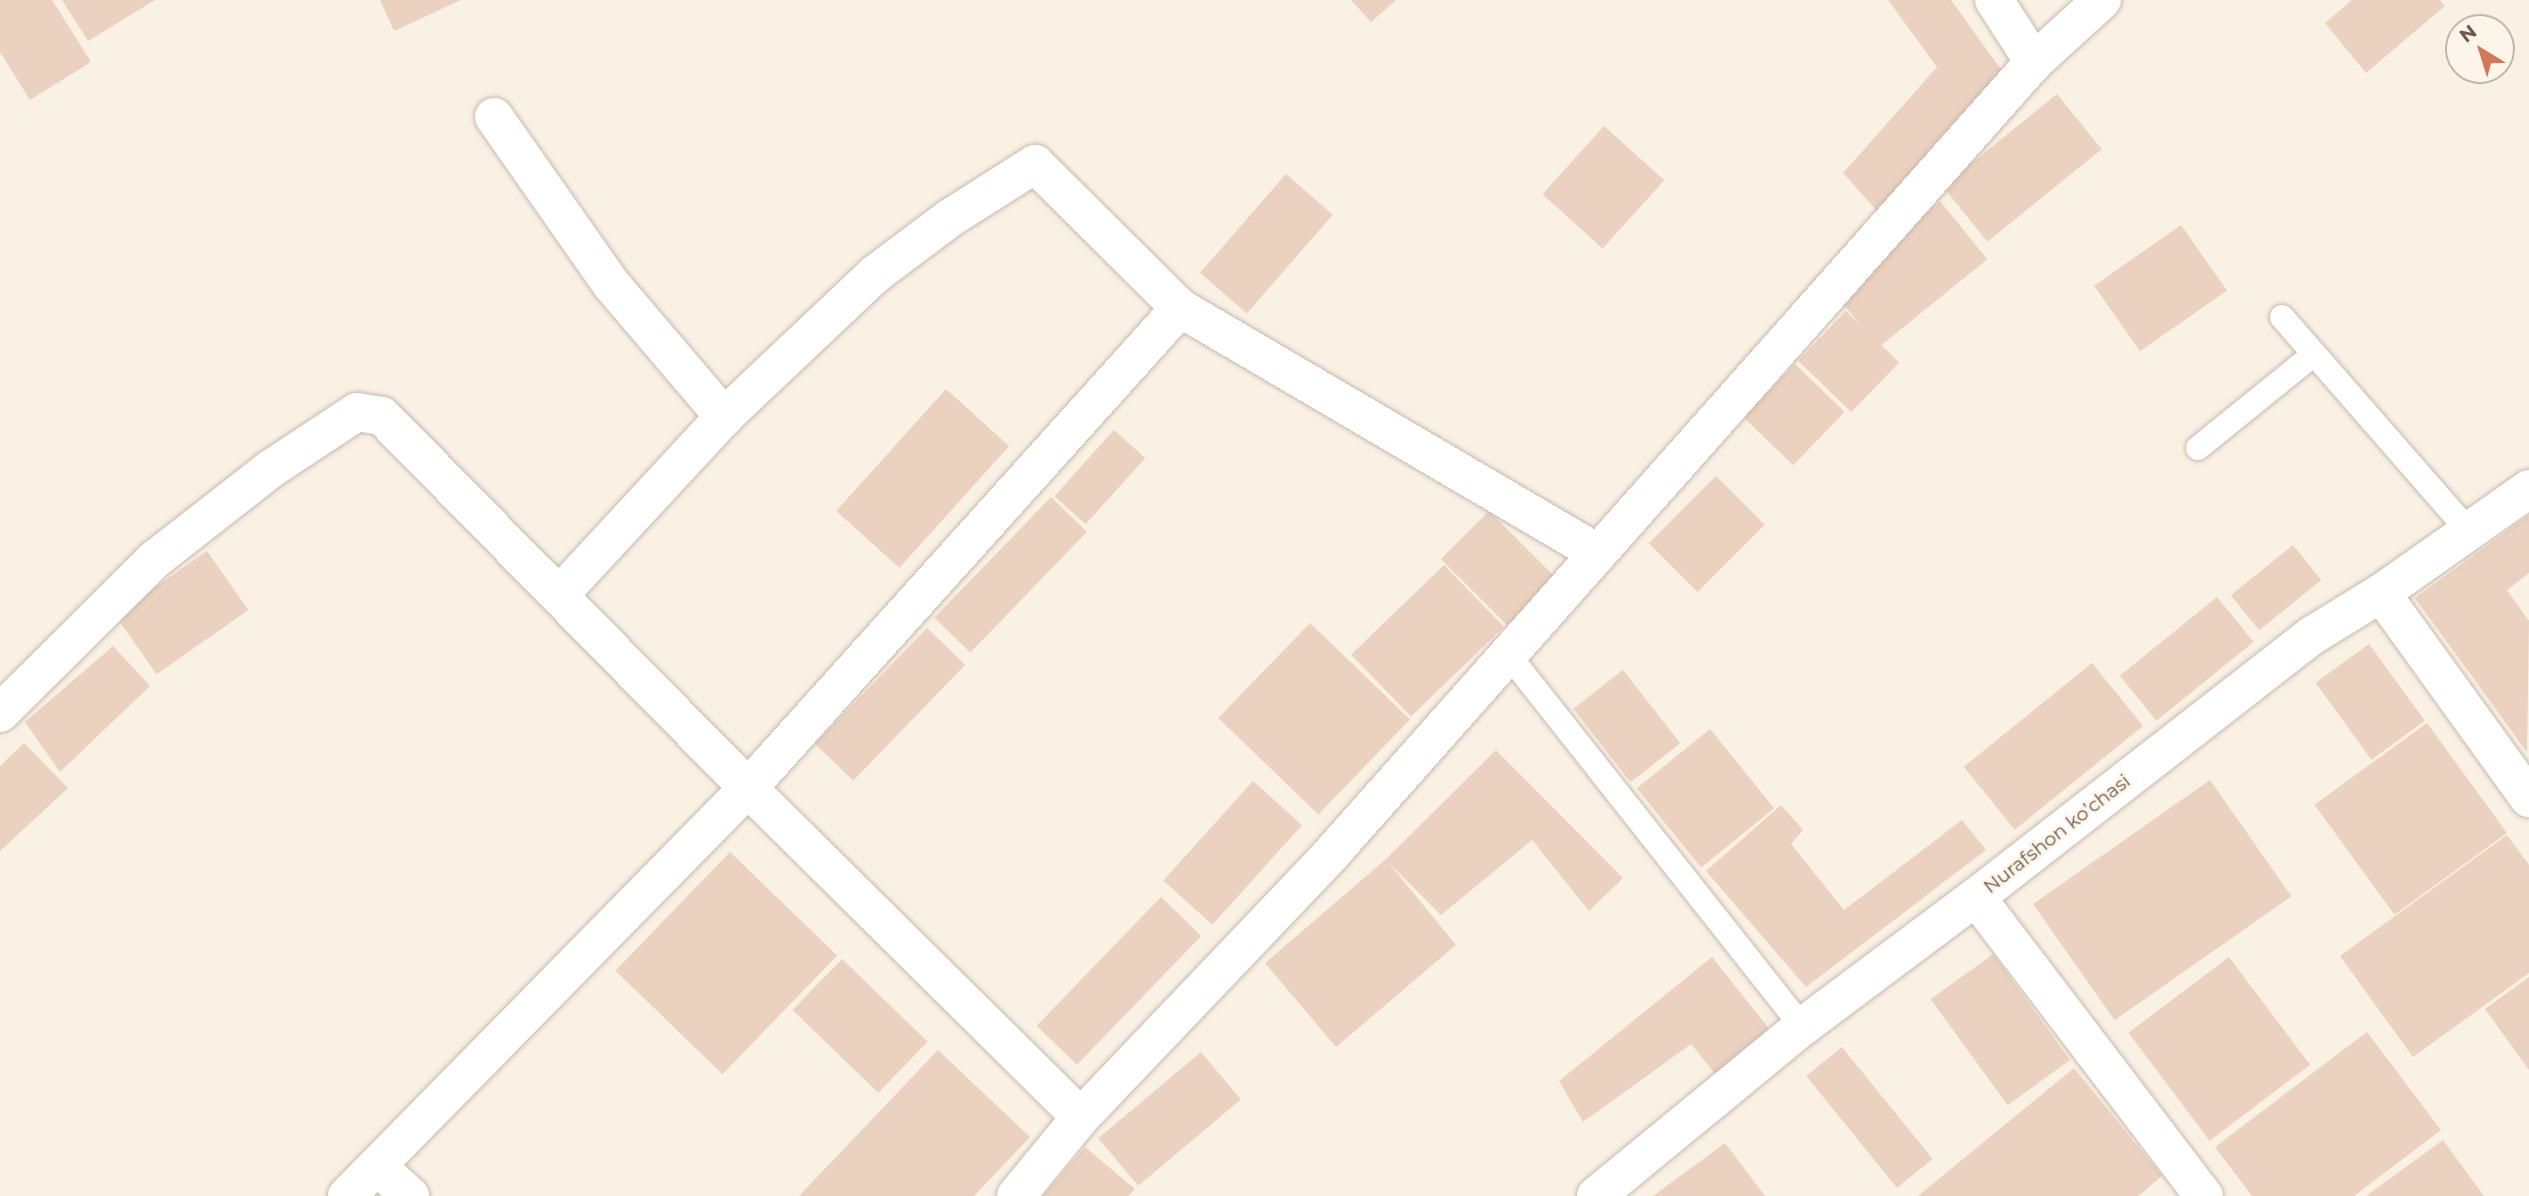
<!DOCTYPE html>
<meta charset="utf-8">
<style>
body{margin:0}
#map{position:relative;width:2529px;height:1196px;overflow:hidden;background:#f9f1e4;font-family:Montserrat,sans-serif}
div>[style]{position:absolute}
.building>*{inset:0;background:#ead1c0;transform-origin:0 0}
.roads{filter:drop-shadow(0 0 2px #c8b9ac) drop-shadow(0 0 2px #c8b9ac)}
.service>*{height:24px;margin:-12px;padding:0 12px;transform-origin:12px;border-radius:12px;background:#fff}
.minor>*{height:38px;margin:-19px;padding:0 19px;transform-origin:19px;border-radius:19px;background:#fff}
span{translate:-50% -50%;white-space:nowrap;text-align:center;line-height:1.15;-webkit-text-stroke:5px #fcf5ea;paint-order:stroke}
.street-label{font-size:19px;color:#6e594d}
.north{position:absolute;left:2445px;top:14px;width:70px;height:70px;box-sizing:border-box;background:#fcf5ea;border:2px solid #c3b7ab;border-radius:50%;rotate:322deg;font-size:19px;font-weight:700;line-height:28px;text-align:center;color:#6e594d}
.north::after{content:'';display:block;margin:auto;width:24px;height:32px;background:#d37659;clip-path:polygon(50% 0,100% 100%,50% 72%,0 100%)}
</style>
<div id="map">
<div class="building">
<i style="clip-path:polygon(0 0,52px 0,91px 62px,30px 100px,0 52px)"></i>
<i style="clip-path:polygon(62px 0,155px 0,88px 41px)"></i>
<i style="clip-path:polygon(380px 0,461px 0,394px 31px)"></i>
<i style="clip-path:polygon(1351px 0,1396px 0,1371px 22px)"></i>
<i style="clip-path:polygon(1888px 0,1951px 0,2005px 75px,1879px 213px,1843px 173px,1937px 67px)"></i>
<i style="clip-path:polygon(2352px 0,2440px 0,2445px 6px,2366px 73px,2325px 23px)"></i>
<i style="left:2057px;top:94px;width:71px;height:147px;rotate:51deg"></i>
<i style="left:1604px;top:126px;width:81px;height:92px;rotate:42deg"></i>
<i style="left:1286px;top:174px;width:62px;height:131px;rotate:41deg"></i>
<i style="left:1940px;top:201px;width:75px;height:140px;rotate:51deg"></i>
<i style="left:2181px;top:225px;width:80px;height:106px;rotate:55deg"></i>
<i style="left:1846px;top:311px;width:74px;height:69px;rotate:44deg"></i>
<i style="left:1795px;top:364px;width:69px;height:74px;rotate:44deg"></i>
<i style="left:946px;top:389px;width:85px;height:164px;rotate:42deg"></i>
<i style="left:1114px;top:430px;width:42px;height:89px;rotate:42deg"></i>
<i style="left:1716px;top:476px;width:69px;height:95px;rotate:45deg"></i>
<i style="left:1051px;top:497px;width:50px;height:168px;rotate:44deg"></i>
<i style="left:1489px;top:511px;width:94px;height:68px;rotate:45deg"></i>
<i style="clip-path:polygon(2529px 515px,2529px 573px,2507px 590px,2529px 621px,2527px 752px,2415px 598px)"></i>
<i style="left:2293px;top:545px;width:45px;height:80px;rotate:51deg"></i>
<i style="left:207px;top:551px;width:72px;height:112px;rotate:55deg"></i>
<i style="left:1444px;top:565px;width:86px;height:129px;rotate:46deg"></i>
<i style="left:2217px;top:597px;width:58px;height:125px;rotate:51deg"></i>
<i style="left:1310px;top:623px;width:139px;height:132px;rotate:44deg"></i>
<i style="left:927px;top:628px;width:53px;height:161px;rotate:44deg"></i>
<i style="left:2369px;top:644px;width:95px;height:66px;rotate:54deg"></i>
<i style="clip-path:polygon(113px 646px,150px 686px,60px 772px,25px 722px)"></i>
<i style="left:2092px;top:663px;width:81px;height:165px;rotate:51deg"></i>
<i style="left:1623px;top:670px;width:93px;height:63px;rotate:52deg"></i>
<i style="left:2427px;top:723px;width:136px;height:139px;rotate:54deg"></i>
<i style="left:1710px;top:729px;width:102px;height:94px;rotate:51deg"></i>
<i style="clip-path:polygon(24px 743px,68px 788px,0 851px,0 766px)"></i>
<i style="clip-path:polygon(1496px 750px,1623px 878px,1589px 911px,1532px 840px,1441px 915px,1388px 862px,1456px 945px,1336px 1047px,1265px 963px,1386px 859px)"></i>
<i style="left:2210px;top:780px;width:142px;height:216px;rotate:55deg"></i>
<i style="left:1253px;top:781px;width:66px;height:134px;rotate:42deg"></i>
<i style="clip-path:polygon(1781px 805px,1803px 830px,1791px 844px,1844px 910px,1962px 820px,1986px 850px,1806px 987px,1706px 871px)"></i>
<i style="clip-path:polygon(2507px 835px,2529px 865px,2529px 973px,2413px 1057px,2340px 956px)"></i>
<i style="left:730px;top:852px;width:149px;height:165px;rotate:44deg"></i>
<i style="left:1161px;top:897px;width:56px;height:179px;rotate:44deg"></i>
<i style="left:1993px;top:954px;width:131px;height:77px;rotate:54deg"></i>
<i style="clip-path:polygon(1712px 957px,1778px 1040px,1724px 1085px,1691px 1044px,1583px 1122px,1559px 1081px)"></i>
<i style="left:2229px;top:957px;width:135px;height:126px;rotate:53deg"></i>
<i style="left:842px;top:959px;width:119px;height:71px;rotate:44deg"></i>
<i style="clip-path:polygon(2529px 977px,2529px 1070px,2485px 1009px)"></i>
<i style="clip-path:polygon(2367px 1032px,2441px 1130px,2354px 1196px,2252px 1196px,2215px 1147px)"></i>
<i style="left:1842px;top:1047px;width:144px;height:46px;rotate:51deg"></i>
<i style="clip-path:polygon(938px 1050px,1030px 1137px,974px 1196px,799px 1196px)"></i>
<i style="left:1201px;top:1052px;width:62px;height:134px;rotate:50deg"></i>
<i style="clip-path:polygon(2074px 1068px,2162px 1176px,2138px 1196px,1918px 1196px)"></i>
<i style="clip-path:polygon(2443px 1140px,2484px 1196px,2366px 1196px)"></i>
<i style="clip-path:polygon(1725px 1143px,1765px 1196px,1653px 1196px)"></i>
<i style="clip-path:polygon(1085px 1147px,1135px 1189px,1128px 1196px,1043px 1196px)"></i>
</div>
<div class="roads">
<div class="service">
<i style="left:2282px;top:317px;width:284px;rotate:48.9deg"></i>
<i style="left:2198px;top:448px;width:149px;rotate:-39deg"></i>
<i style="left:1507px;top:653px;width:476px;rotate:51.7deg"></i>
</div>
<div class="minor">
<i style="left:1994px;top:0;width:74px;rotate:57.2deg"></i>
<i style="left:494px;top:117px;width:204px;rotate:55deg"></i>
<i style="left:611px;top:284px;width:175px;rotate:49.6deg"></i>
<i style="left:724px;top:417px;width:243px;rotate:132.8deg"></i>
<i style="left:724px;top:417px;width:207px;rotate:-43.4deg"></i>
<i style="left:874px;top:275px;width:95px;rotate:-36.9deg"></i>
<i style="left:950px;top:218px;width:101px;rotate:-32.4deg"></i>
<i style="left:1035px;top:164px;width:204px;rotate:44.8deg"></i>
<i style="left:2381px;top:593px;width:253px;rotate:54.2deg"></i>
<i style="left:0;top:713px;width:217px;rotate:-44.8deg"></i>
<i style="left:154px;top:560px;width:146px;rotate:-38deg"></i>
<i style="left:269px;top:470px;width:105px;rotate:-33.4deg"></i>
<i style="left:357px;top:412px;width:25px;rotate:9deg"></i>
<i style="left:382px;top:416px;width:522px;rotate:45.47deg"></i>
<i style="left:748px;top:788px;width:468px;rotate:44.7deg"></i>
<i style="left:1976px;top:897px;width:376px;rotate:52.7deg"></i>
<i style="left:377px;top:1166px;width:45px;rotate:42.3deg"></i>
<i style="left:347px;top:1196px;width:572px;rotate:-45.5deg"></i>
<i style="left:748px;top:788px;width:646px;rotate:-48.01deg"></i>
<i style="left:1180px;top:308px;width:482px;rotate:30.4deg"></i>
<i style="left:1016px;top:1196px;width:102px;rotate:-50.6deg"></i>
<i style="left:1081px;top:1117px;width:364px;rotate:-46.4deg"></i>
<i style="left:1332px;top:853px;width:1058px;rotate:-48.41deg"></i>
<i style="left:2034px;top:62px;width:92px;rotate:-42.4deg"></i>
<i style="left:1596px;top:1196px;width:266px;rotate:-39.4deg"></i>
<i style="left:1802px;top:1027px;width:217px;rotate:-36.8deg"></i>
<i style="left:1976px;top:897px;width:427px;rotate:-37.9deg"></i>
<i style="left:2313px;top:635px;width:80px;rotate:-31.7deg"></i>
<i style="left:2381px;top:593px;width:181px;rotate:-35.1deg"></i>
</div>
</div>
<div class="street-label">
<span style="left:2057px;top:834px;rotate:-38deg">Nurafshon ko’chasi</span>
</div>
<div class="north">N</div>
</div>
